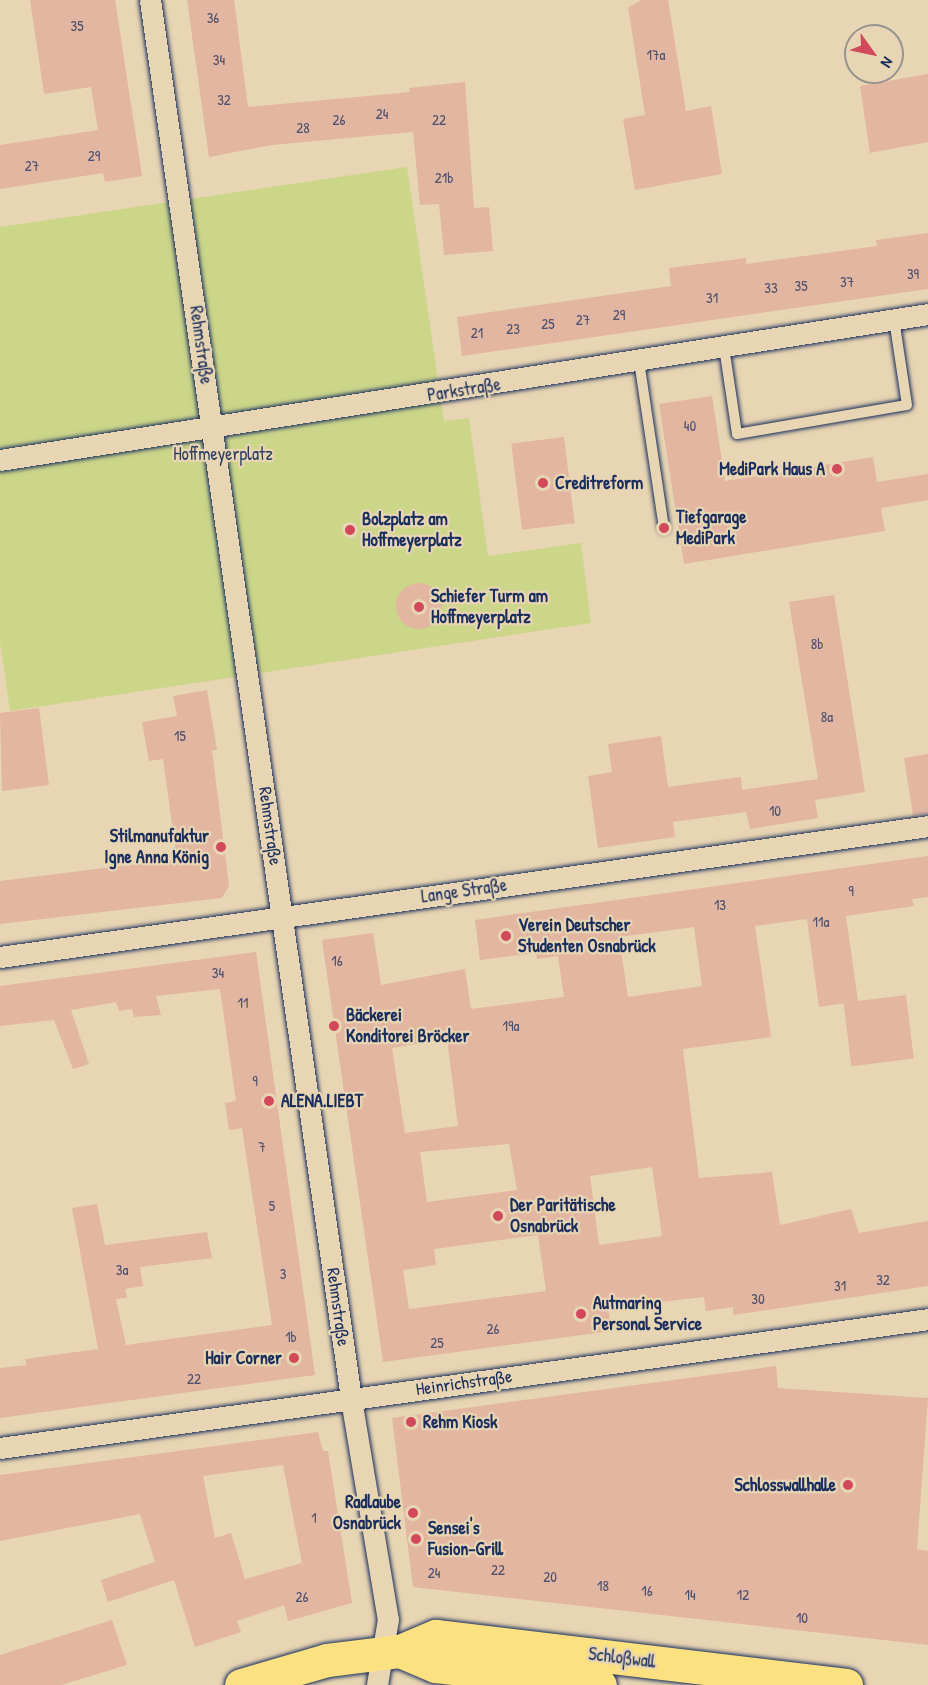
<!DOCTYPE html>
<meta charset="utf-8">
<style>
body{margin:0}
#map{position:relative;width:928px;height:1685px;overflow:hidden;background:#e8d5b3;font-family:"Patrick Hand",sans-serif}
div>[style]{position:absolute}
.green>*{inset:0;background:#ccd689}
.building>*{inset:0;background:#e2b6a1;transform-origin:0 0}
.round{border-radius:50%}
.roads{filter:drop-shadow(0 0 2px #1b2f5e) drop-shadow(0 0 2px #1b2f5e)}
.service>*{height:10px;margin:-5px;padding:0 5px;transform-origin:5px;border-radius:5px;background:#e8d5b3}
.minor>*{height:21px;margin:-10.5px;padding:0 10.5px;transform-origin:10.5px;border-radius:10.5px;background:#e8d5b3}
.primary>*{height:33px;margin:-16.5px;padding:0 16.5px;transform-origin:16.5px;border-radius:16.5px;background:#fbe180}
.dots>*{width:16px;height:16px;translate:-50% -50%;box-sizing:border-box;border:3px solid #e8d5b3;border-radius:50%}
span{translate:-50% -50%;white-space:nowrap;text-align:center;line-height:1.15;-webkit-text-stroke:4.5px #e8d5b3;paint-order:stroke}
.number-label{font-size:15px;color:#4d516f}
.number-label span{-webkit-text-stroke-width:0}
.street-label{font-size:18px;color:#1b2f5e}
.park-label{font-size:18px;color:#2d4062}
.poi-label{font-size:18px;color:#1b2f5e;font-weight:700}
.right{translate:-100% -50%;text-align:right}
.left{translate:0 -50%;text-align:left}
.north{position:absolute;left:844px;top:24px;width:60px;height:60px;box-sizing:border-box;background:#e8d5b3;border:2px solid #969391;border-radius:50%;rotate:123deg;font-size:16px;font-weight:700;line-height:24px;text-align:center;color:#1b2f5e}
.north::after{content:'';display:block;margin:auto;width:21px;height:27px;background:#d1495b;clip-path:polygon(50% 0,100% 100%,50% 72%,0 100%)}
</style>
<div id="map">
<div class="green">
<i style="clip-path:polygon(407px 167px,444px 421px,469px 418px,488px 556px,581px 543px,591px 623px,10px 711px,0 642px,0 227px)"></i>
</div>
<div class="building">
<i style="clip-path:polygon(30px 0,115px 0,142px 176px,105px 182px,103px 173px,0 189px,0 145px,98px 130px,91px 87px,44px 94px)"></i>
<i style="clip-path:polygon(187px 0,234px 0,248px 107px,410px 92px,409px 88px,465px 82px,474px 208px,489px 207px,493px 251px,444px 255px,439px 204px,420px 205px,413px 132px,272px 145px,209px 157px)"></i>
<i style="clip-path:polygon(642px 0,668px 0,686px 111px,711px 106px,722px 174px,635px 190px,623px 119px,645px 115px,628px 7px)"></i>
<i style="clip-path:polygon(928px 74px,928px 142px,870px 153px,860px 86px)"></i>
<i style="clip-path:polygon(928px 233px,928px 289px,462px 356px,457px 317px,671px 286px,669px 268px,746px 258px,746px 264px,877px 246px,876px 240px)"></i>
<i style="clip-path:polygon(712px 396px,725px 481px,873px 457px,877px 482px,928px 474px,928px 500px,881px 508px,885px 531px,684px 564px,659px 404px)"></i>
<i style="left:564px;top:437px;width:87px;height:53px;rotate:83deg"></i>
<i class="round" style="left:396px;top:583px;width:46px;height:46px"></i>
<i style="clip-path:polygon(834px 595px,865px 792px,815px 800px,818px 818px,750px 829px,746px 812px,673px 822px,675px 837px,598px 848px,588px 776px,612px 772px,608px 744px,661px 736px,668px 787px,741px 777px,742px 790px,818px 779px,789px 602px)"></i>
<i style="clip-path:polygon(207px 690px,217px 750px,212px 750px,229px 886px,222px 898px,0 924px,0 881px,177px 859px,163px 759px,149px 761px,142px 722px,177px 716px,173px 696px)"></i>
<i style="clip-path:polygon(39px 708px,49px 785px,2px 791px,0 713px)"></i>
<i style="clip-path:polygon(928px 754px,928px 814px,913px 815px,904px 758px)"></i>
<i style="clip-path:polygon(evenodd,928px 856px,928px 897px,912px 899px,914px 906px,846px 916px,858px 1001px,819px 1007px,807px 919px,755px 926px,771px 1037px,683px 1049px,699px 1178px,772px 1172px,780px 1225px,851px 1209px,859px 1233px,928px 1221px,928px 1286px,733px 1315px,733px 1307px,706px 1311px,704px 1297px,608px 1308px,611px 1331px,383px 1362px,322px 940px,373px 933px,381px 985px,465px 969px,471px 1009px,564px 997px,558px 956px,537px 959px,536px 953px,480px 960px,475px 920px,928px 856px,694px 927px,702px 986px,628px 997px,619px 937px,694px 927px,928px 856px,447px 1039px,458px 1126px,405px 1133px,392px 1048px,447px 1039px,928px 856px,509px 1144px,517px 1190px,427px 1202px,420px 1152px,509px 1144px,928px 856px,652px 1167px,662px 1236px,599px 1245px,590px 1176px,652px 1167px,928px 856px,538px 1235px,546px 1291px,409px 1309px,403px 1270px,436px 1265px,434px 1249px,538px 1235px)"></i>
<i style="clip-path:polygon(256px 952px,315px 1375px,0 1418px,0 1368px,27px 1365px,25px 1359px,98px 1349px,72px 1208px,97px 1204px,105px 1245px,207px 1232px,212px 1258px,140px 1267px,143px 1286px,125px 1289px,127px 1298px,116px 1299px,126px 1345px,272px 1325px,242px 1128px,229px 1130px,225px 1103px,236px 1101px,220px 989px,156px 996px,161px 1015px,134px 1017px,132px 1009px,119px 1011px,116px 1002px,71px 1010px,89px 1064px,73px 1069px,54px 1020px,0 1026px,0 986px)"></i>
<i style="left:906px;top:995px;width:64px;height:63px;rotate:83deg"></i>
<i style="clip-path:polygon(776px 1366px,778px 1388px,928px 1398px,917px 1549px,928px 1551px,928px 1645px,413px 1587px,392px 1418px)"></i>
<i style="clip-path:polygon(evenodd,318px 1432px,323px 1451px,328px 1451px,352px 1603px,288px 1621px,284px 1605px,237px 1621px,241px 1632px,195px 1647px,174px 1580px,108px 1602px,101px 1580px,155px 1562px,140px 1514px,0 1541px,0 1475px,318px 1432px,283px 1465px,302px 1563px,245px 1579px,231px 1533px,215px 1538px,203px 1476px,283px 1465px)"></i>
<i style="clip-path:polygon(112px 1620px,127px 1665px,61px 1685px,0 1685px,0 1655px)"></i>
</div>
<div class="roads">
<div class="service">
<i style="left:724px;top:347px;width:88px;rotate:81.5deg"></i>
<i style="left:737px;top:434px;width:172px;rotate:-9.7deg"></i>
<i style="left:907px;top:405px;width:87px;rotate:-98.6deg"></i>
<i style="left:639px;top:361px;width:169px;rotate:81.5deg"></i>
</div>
<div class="minor">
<i style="left:150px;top:0;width:1413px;rotate:81.82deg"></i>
<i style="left:351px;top:1399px;width:223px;rotate:80.5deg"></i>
<i style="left:388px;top:1619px;width:67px;rotate:99.5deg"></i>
<i style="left:0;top:460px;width:939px;rotate:-8.94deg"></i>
<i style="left:0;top:957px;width:937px;rotate:-8.03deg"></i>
<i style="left:0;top:1448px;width:937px;rotate:-7.91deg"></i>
</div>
<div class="primary">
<i style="left:400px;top:1651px;width:39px;rotate:23deg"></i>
<i style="left:436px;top:1666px;width:165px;rotate:6.6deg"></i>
<i style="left:241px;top:1685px;width:90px;rotate:-16.2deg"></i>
<i style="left:327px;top:1660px;width:74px;rotate:-7deg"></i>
<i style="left:400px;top:1651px;width:39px;rotate:-23deg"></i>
<i style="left:436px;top:1636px;width:413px;rotate:6.8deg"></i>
</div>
</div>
<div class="dots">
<i style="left:837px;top:469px;background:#d1495b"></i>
<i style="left:543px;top:483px;background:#d1495b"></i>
<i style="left:664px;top:528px;background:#d1495b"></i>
<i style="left:350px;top:530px;background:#d1495b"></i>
<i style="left:419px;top:607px;background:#d1495b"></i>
<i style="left:221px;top:847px;background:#d1495b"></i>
<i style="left:506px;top:936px;background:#d1495b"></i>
<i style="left:334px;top:1026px;background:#d1495b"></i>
<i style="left:269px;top:1101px;background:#d1495b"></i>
<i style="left:498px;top:1216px;background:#d1495b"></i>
<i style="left:581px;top:1314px;background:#d1495b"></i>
<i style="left:294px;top:1358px;background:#d1495b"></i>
<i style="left:411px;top:1422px;background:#d1495b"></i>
<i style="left:848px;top:1485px;background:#d1495b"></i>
<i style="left:413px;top:1513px;background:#d1495b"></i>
<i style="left:416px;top:1539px;background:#d1495b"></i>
</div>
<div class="number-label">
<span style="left:213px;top:18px">36</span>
<span style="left:77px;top:26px">35</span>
<span style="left:656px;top:55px">17a</span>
<span style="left:219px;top:60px">34</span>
<span style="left:224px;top:100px">32</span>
<span style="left:382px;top:114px">24</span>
<span style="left:339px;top:120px">26</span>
<span style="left:439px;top:120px">22</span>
<span style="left:303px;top:128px">28</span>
<span style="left:94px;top:156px">29</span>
<span style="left:32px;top:166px">27</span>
<span style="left:444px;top:178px">21b</span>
<span style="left:913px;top:274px">39</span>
<span style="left:847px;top:282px">37</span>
<span style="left:801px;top:286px">35</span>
<span style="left:771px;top:288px">33</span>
<span style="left:712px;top:298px">31</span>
<span style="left:619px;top:315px">29</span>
<span style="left:583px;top:320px">27</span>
<span style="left:548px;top:324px">25</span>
<span style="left:513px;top:329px">23</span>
<span style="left:477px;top:333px">21</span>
<span style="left:690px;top:426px">40</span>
<span style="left:817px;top:644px">8b</span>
<span style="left:827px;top:717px">8a</span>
<span style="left:180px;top:736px">15</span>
<span style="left:775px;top:811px">10</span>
<span style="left:851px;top:891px">9</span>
<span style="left:720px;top:905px">13</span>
<span style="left:821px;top:922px">11a</span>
<span style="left:337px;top:961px">16</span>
<span style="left:218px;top:973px">34</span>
<span style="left:243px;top:1003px">11</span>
<span style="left:511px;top:1026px">19a</span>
<span style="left:255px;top:1081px">9</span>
<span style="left:262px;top:1147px">7</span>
<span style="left:272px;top:1206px">5</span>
<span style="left:122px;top:1270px">3a</span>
<span style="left:283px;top:1274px">3</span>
<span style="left:883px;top:1280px">32</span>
<span style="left:840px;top:1286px">31</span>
<span style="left:758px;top:1299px">30</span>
<span style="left:493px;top:1329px">26</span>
<span style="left:291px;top:1337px">1b</span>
<span style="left:437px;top:1343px">25</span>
<span style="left:194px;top:1379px">22</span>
<span style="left:314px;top:1518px">1</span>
<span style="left:498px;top:1570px">22</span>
<span style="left:434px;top:1573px">24</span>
<span style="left:550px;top:1577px">20</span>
<span style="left:603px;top:1586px">18</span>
<span style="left:647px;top:1591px">16</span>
<span style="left:690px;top:1595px">14</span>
<span style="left:743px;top:1595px">12</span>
<span style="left:302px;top:1597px">26</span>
<span style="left:802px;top:1618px">10</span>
</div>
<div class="street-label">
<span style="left:201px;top:345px;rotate:82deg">Rehmstraße</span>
<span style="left:464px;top:390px;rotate:-9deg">Parkstraße</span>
<span style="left:270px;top:826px;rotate:82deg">Rehmstraße</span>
<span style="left:464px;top:891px;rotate:-8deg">Lange Straße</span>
<span style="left:338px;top:1307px;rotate:82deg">Rehmstraße</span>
<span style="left:464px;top:1383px;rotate:-8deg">Heinrichstraße</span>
<span style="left:622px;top:1658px;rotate:7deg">Schloßwall</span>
</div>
<div class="park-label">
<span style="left:223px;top:454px">Hoffmeyerplatz</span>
</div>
<div class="poi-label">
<span class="right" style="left:825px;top:469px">MediPark Haus A</span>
<span class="left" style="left:555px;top:483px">Creditreform</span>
<span class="left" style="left:676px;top:528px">Tiefgarage<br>MediPark</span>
<span class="left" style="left:362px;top:530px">Bolzplatz am<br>Hoffmeyerplatz</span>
<span class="left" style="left:431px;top:607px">Schiefer Turm am<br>Hoffmeyerplatz</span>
<span class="right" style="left:209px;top:847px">Stilmanufaktur<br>Igne Anna König</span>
<span class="left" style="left:518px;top:936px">Verein Deutscher<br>Studenten Osnabrück</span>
<span class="left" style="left:346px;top:1026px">Bäckerei<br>Konditorei Bröcker</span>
<span class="left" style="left:281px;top:1101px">ALENA.LIEBT</span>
<span class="left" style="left:510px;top:1216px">Der Paritätische<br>Osnabrück</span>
<span class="left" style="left:593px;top:1314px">Autmaring<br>Personal Service</span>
<span class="right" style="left:282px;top:1358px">Hair Corner</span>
<span class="left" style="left:423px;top:1422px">Rehm Kiosk</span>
<span class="right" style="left:836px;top:1485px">Schlosswallhalle</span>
<span class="right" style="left:401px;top:1513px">Radlaube<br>Osnabrück</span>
<span class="left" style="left:428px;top:1539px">Sensei's<br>Fusion-Grill</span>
</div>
<div class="north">N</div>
</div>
